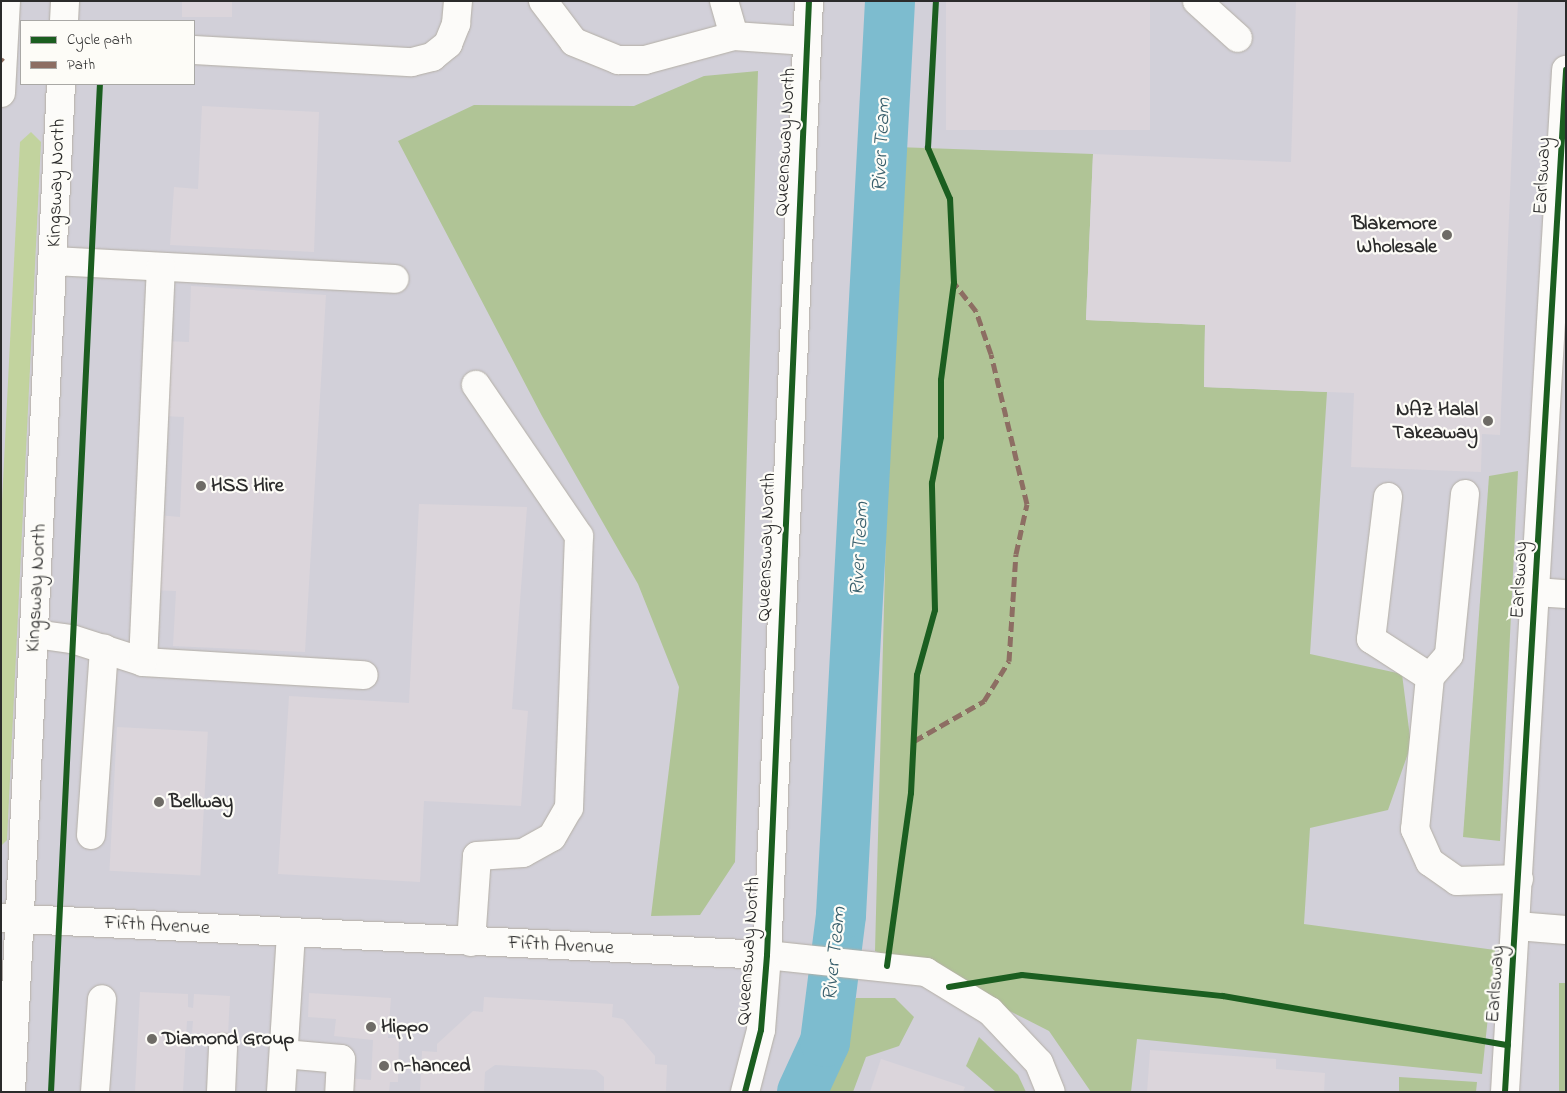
<!DOCTYPE html>
<style>
body{margin:0}
#map{position:relative;width:1567px;height:1093px;overflow:hidden;background:#e9e2d4;font-family:"Indie Flower",sans-serif}
div>[style]{position:absolute}
.industrial>*{inset:0;background:#d2d0d9}
.green>*{inset:0;background:#c2d39e}
.forest>*{inset:0;background:#b0c496;transform-origin:0 0}
.river>*{height:50px;margin:-25px;padding:0 25px;transform-origin:25px;border-radius:25px;background:#7dbccf}
.building>*{inset:0;background:#dbd5db;transform-origin:0 0}
.roads{filter:drop-shadow(0 0 1px #b4afa6) drop-shadow(0 0 1px #b4afa6)}
.minor>*{height:28px;margin:-14px;padding:0 14px;transform-origin:14px;border-radius:14px;background:#fcfbf9}
.quiet>*{height:5px;margin-top:-2.5px;transform-origin:0;background:repeating-linear-gradient(90deg,#8d6e63 0 10px,transparent 0 15px)}
.cycleway>*{height:6px;margin:-3px;padding:0 3px;transform-origin:3px;border-radius:3px;background:#1b5e20}
.dots>*{width:14px;height:14px;translate:-50% -50%;box-sizing:border-box;border:2px solid #fdfcf7;border-radius:50%}
span{translate:-50% -50%;white-space:nowrap;text-align:center;line-height:1.15;-webkit-text-stroke:4.5px #fdfcf7;paint-order:stroke}
.street-label{font-size:20px;color:#2b2b2b}
.poi-label{font-size:20px;color:#2b2b2b;font-weight:700}
.right{translate:-100% -50%;text-align:right}
.left{translate:0 -50%;text-align:left}
.water-label{font-size:21px;color:#395f6c;font-style:italic}
.frame{position:absolute;inset:0;border:2px solid #2b2b2b;pointer-events:none}
.legend{position:absolute;left:20px;top:20px;width:175px;height:65px;box-sizing:border-box;background:#fdfcf7;border:1px solid #a9a8a5;margin:0;padding:6px 9px;list-style:none;font-size:15px;color:#2b2b2b}
.legend li{display:flex;align-items:center;gap:10px;height:25px}
.legend b{width:25px;border:1px solid #a9a8a5}
</style>
<div id="map">
<div class="industrial">
<i style="clip-path:polygon(evenodd,1px 1px,1566px 1px,1566px 1092px,1px 1092px,1px 1px,21px 21px,194px 21px,194px 84px,21px 84px,21px 21px)"></i>
</div>
<div class="green">
<i style="clip-path:polygon(31px 132px,41px 142px,7px 840px,1px 846px,1px 522px,20px 142px)"></i>
</div>
<div class="forest">
<i style="clip-path:polygon(758px 71px,735px 862px,700px 915px,651px 916px,679px 687px,638px 584px,542px 416px,398px 141px,474px 105px,634px 106px,704px 76px)"></i>
<i style="clip-path:polygon(896px 147px,1093px 154px,1086px 320px,1205px 325px,1204px 387px,1327px 392px,1310px 654px,1402px 674px,1411px 745px,1388px 810px,1310px 828px,1304px 924px,1495px 950px,1482px 1074px,1137px 1039px,1131px 1092px,1091px 1092px,1049px 1031px,955px 983px,875px 951px)"></i>
<i style="clip-path:polygon(1518px 471px,1500px 841px,1463px 837px,1489px 476px)"></i>
<i style="left:1566px;top:983px;width:109px;height:7px;rotate:90deg"></i>
<i style="clip-path:polygon(856px 998px,895px 998px,914px 1017px,899px 1046px,866px 1057px,853px 1092px,814px 1092px)"></i>
<i style="clip-path:polygon(979px 1037px,1018px 1075px,1026px 1092px,996px 1092px,966px 1066px)"></i>
<i style="clip-path:polygon(1399px 1077px,1477px 1082px,1476px 1092px,1399px 1092px)"></i>
</div>
<div class="river">
<i style="left:802px;top:1092px;width:55px;rotate:-65.3deg"></i>
<i style="left:825px;top:1042px;width:128px;rotate:-82.8deg"></i>
<i style="left:841px;top:915px;width:915px;rotate:-86.93deg"></i>
</div>
<div class="building">
<i style="left:182px;top:1px;width:50px;height:16px"></i>
<i style="left:946px;top:1px;width:204px;height:129px"></i>
<i style="clip-path:polygon(1296px 1px,1518px 1px,1500px 435px,1482px 434px,1481px 472px,1351px 467px,1354px 393px,1204px 387px,1205px 325px,1086px 320px,1093px 154px,1291px 162px)"></i>
<i style="clip-path:polygon(202px 106px,319px 112px,314px 252px,170px 245px,174px 187px,198px 189px)"></i>
<i style="clip-path:polygon(191px 286px,326px 295px,305px 652px,173px 646px,176px 591px,151px 590px,157px 515px,180px 517px,184px 417px,162px 416px,165px 341px,189px 342px)"></i>
<i style="clip-path:polygon(419px 504px,527px 507px,512px 709px,528px 711px,521px 806px,424px 801px,420px 882px,278px 874px,289px 696px,409px 703px)"></i>
<i style="left:117px;top:727px;width:91px;height:144px;rotate:3deg"></i>
<i style="clip-path:polygon(140px 992px,188px 994px,188px 1007px,193px 1008px,194px 994px,230px 996px,228px 1035px,192px 1033px,193px 1021px,187px 1021px,183px 1092px,135px 1092px)"></i>
<i style="clip-path:polygon(309px 993px,391px 998px,388px 1038px,399px 1038px,398px 1082px,390px 1082px,389px 1092px,346px 1092px,347px 1078px,371px 1080px,373px 1040px,334px 1036px,336px 1019px,308px 1017px)"></i>
<i style="clip-path:polygon(484px 997px,613px 1004px,612px 1017px,623px 1019px,655px 1056px,655px 1064px,667px 1065px,666px 1092px,604px 1092px,604px 1077px,596px 1070px,495px 1065px,485px 1072px,484px 1092px,420px 1092px,422px 1051px,437px 1052px,437px 1044px,473px 1011px,483px 1012px)"></i>
<i style="clip-path:polygon(1150px 1050px,1276px 1059px,1276px 1069px,1325px 1073px,1324px 1092px,1147px 1092px)"></i>
<i style="clip-path:polygon(881px 1059px,965px 1087px,963px 1092px,870px 1092px)"></i>
</div>
<div class="roads">
<div class="minor">
<i style="left:543px;top:1px;width:51px;rotate:52.9deg"></i>
<i style="left:574px;top:42px;width:48px;rotate:22.2deg"></i>
<i style="left:618px;top:60px;width:27px"></i>
<i style="left:645px;top:60px;width:92px;rotate:-15.1deg"></i>
<i style="left:724px;top:1px;width:36px;rotate:74deg"></i>
<i style="left:734px;top:36px;width:73px;rotate:3.9deg"></i>
<i style="left:1197px;top:1px;width:55px;rotate:42.1deg"></i>
<i style="left:64px;top:21px;width:20px;rotate:-87deg"></i>
<i style="left:194px;top:50px;width:218px;rotate:3.2deg"></i>
<i style="left:412px;top:62px;width:21px;rotate:-14deg"></i>
<i style="left:432px;top:57px;width:21px;rotate:-39deg"></i>
<i style="left:448px;top:44px;width:22px;rotate:-68deg"></i>
<i style="left:456px;top:24px;width:23px;rotate:-85deg"></i>
<i style="left:1px;top:93px;width:92px;rotate:-86.9deg"></i>
<i style="left:53px;top:261px;width:342px;rotate:3deg"></i>
<i style="left:1465px;top:494px;width:162px;rotate:95.7deg"></i>
<i style="left:1449px;top:655px;width:29px;rotate:131deg"></i>
<i style="left:1430px;top:677px;width:153px;rotate:95.6deg"></i>
<i style="left:1415px;top:829px;width:36px;rotate:66deg"></i>
<i style="left:1430px;top:862px;width:33px;rotate:35deg"></i>
<i style="left:1457px;top:881px;width:62px;rotate:-1.8deg"></i>
<i style="left:1388px;top:497px;width:143px;rotate:96.8deg"></i>
<i style="left:1371px;top:639px;width:70px;rotate:32.8deg"></i>
<i style="left:1536px;top:592px;width:30px;rotate:4deg"></i>
<i style="left:35px;top:634px;width:37px;rotate:8deg"></i>
<i style="left:72px;top:639px;width:75px;rotate:17.9deg"></i>
<i style="left:143px;top:662px;width:221px;rotate:3.4deg"></i>
<i style="left:143px;top:662px;width:395px;rotate:-87.4deg"></i>
<i style="left:91px;top:835px;width:187px;rotate:-86deg"></i>
<i style="left:1px;top:918px;width:767px;rotate:2.77deg"></i>
<i style="left:767px;top:955px;width:160px;rotate:6.1deg"></i>
<i style="left:926px;top:972px;width:75px;rotate:31.4deg"></i>
<i style="left:990px;top:1011px;width:71px;rotate:46.7deg"></i>
<i style="left:1039px;top:1063px;width:31px;rotate:68deg"></i>
<i style="left:1517px;top:926px;width:49px;rotate:4.7deg"></i>
<i style="left:471px;top:942px;width:86px;rotate:-86deg"></i>
<i style="left:477px;top:856px;width:46px;rotate:-3.7deg"></i>
<i style="left:523px;top:853px;width:33px;rotate:-29deg"></i>
<i style="left:552px;top:837px;width:34px;rotate:-60deg"></i>
<i style="left:569px;top:808px;width:272px;rotate:-87.9deg"></i>
<i style="left:579px;top:536px;width:183px;rotate:-124.3deg"></i>
<i style="left:284px;top:1054px;width:57px;rotate:5deg"></i>
<i style="left:341px;top:1059px;width:33px;rotate:93deg"></i>
<i style="left:11px;top:1092px;width:1009px;rotate:-87.16deg"></i>
<i style="left:95px;top:1092px;width:93px;rotate:-85.7deg"></i>
<i style="left:221px;top:1092px;width:44px;rotate:-87.4deg"></i>
<i style="left:281px;top:1092px;width:159px;rotate:-86.4deg"></i>
<i style="left:745px;top:1092px;width:64px;rotate:-75.5deg"></i>
<i style="left:761px;top:1030px;width:75px;rotate:-85.4deg"></i>
<i style="left:767px;top:955px;width:955px;rotate:-87.48deg"></i>
<i style="left:1505px;top:1092px;width:1024px;rotate:-86.58deg"></i>
</div>
</div>
<div class="quiet">
<i style="left:1px;top:59px;width:3px;rotate:45deg"></i>
<i style="left:914px;top:741px;width:81px;rotate:-29.7deg"></i>
<i style="left:984px;top:701px;width:47px;rotate:-58deg"></i>
<i style="left:1009px;top:661px;width:107px;rotate:-86.3deg"></i>
<i style="left:1016px;top:554px;width:51px;rotate:-77.6deg"></i>
<i style="left:1027px;top:504px;width:154px;rotate:-103.5deg"></i>
<i style="left:991px;top:354px;width:46px;rotate:-109.2deg"></i>
<i style="left:976px;top:311px;width:36px;rotate:-128deg"></i>
</div>
<div class="cycleway">
<i style="left:887px;top:966px;width:175px;rotate:-82.1deg"></i>
<i style="left:911px;top:793px;width:118px;rotate:-87.1deg"></i>
<i style="left:917px;top:675px;width:67px;rotate:-74.5deg"></i>
<i style="left:935px;top:610px;width:127px;rotate:-91.4deg"></i>
<i style="left:932px;top:483px;width:47px;rotate:-78.9deg"></i>
<i style="left:941px;top:437px;width:57px;rotate:-90deg"></i>
<i style="left:941px;top:380px;width:98px;rotate:-82.4deg"></i>
<i style="left:954px;top:283px;width:84px;rotate:-92.7deg"></i>
<i style="left:950px;top:199px;width:56px;rotate:-113.3deg"></i>
<i style="left:928px;top:148px;width:147px;rotate:-86.9deg"></i>
<i style="left:949px;top:987px;width:74px;rotate:-9.3deg"></i>
<i style="left:1022px;top:975px;width:202px;rotate:6deg"></i>
<i style="left:1223px;top:996px;width:289px;rotate:9.8deg"></i>
<i style="left:51px;top:1092px;width:1009px;rotate:-87.22deg"></i>
<i style="left:745px;top:1092px;width:64px;rotate:-75.5deg"></i>
<i style="left:761px;top:1030px;width:75px;rotate:-85.4deg"></i>
<i style="left:767px;top:955px;width:955px;rotate:-87.48deg"></i>
<i style="left:1505px;top:1092px;width:1024px;rotate:-86.58deg"></i>
</div>
<div class="dots">
<i style="left:1447px;top:235px;background:#6e6b66"></i>
<i style="left:1488px;top:421px;background:#6e6b66"></i>
<i style="left:201px;top:486px;background:#6e6b66"></i>
<i style="left:159px;top:802px;background:#6e6b66"></i>
<i style="left:371px;top:1027px;background:#6e6b66"></i>
<i style="left:152px;top:1039px;background:#6e6b66"></i>
<i style="left:384px;top:1066px;background:#6e6b66"></i>
</div>
<div class="street-label">
<span style="left:786px;top:142px;rotate:-87deg">Queensway North</span>
<span style="left:1543px;top:176px;rotate:-87deg">Earlsway</span>
<span style="left:57px;top:183px;rotate:-88deg">Kingsway North</span>
<span style="left:767px;top:547px;rotate:-88deg">Queensway North</span>
<span style="left:1520px;top:580px;rotate:-87deg">Earlsway</span>
<span style="left:37px;top:588px;rotate:-87deg">Kingsway North</span>
<span style="left:157px;top:926px;rotate:3deg">Fifth Avenue</span>
<span style="left:561px;top:946px;rotate:3deg">Fifth Avenue</span>
<span style="left:749px;top:951px;rotate:-86deg">Queensway North</span>
<span style="left:1496px;top:984px;rotate:-86deg">Earlsway</span>
</div>
<div class="poi-label">
<span class="right" style="left:1437px;top:236px">Blakemore<br>Wholesale</span>
<span class="right" style="left:1478px;top:422px">NAZ Halal<br>Takeaway</span>
<span class="left" style="left:211px;top:486px">HSS Hire</span>
<span class="left" style="left:169px;top:802px">Bellway</span>
<span class="left" style="left:381px;top:1027px">Hippo</span>
<span class="left" style="left:162px;top:1039px">Diamond Group</span>
<span class="left" style="left:394px;top:1066px">n-hanced</span>
</div>
<div class="water-label">
<span style="left:882px;top:145px;rotate:-87deg">River Team</span>
<span style="left:860px;top:549px;rotate:-87deg">River Team</span>
<span style="left:835px;top:954px;rotate:-84deg">River Team</span>
</div>
<div class="frame"></div>
<ul class="legend">
<li><b style="height:6px;background:#1b5e20"></b>Cycle path</li>
<li><b style="height:6px;background:#8d6e63"></b>Path</li>
</ul>
</div>
